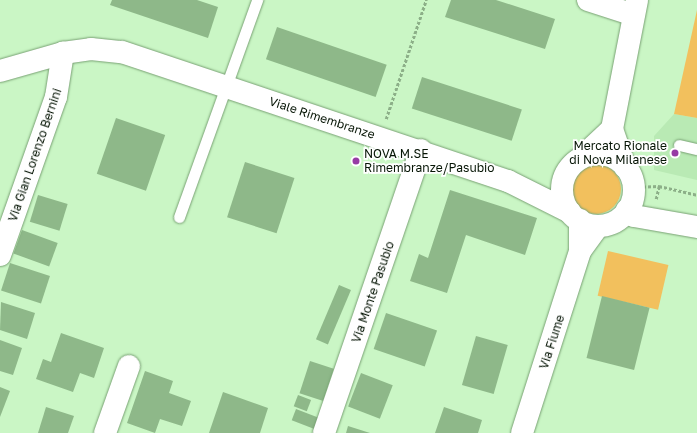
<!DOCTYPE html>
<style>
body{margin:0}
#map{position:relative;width:697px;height:433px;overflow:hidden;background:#caf6c5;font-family:"Golos Text",sans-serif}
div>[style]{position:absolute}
.built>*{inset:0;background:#b9eab4}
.green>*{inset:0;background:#f2c05d;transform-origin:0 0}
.round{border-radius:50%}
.building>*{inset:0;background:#8eb889;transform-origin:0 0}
.path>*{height:2.5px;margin-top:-1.25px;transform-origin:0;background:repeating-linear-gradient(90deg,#8caf88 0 3px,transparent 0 5px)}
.roads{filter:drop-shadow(0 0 1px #78a173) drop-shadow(0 0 1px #78a173)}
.service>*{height:11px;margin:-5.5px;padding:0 5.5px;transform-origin:5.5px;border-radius:5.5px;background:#fff}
.minor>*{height:22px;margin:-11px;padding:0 11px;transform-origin:11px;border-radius:11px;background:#fff}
.tertiary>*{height:22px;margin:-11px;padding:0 11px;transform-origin:11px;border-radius:11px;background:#fff}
.tertiary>.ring{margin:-11px;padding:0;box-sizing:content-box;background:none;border:22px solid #fff;border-radius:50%}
.dots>*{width:11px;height:11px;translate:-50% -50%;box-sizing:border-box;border:2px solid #fff;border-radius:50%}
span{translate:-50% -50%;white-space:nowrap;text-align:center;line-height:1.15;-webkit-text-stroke:3.5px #fff;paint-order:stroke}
.street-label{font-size:12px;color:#061505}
.poi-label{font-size:12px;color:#061505}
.right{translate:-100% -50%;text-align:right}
.left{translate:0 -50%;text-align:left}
</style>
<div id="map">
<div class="built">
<i style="clip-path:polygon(674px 114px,697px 118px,697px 180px,654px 170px,654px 136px)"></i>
</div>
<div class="green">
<i style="clip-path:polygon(697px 10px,697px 118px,674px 114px)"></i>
<i class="round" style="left:571px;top:164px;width:50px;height:50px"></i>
<i style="left:608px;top:251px;width:62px;height:46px;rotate:13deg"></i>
</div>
<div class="building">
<i style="clip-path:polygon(112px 0,197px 0,218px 7px,208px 38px,110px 5px)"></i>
<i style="clip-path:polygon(451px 0,496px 0,555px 19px,545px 49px,445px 17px)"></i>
<i style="left:277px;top:27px;width:116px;height:34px;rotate:19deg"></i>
<i style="left:422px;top:77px;width:105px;height:33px;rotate:18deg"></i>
<i style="left:116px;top:118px;width:52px;height:59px;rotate:19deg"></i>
<i style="left:245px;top:162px;width:52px;height:58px;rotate:18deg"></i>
<i style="clip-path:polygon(450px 190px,537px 218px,525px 255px,466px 235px,447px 293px,410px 281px,419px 254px,428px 258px)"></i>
<i style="left:38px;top:195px;width:31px;height:28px;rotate:17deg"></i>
<i style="left:22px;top:230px;width:38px;height:25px;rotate:20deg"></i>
<i style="left:10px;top:263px;width:42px;height:29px;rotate:18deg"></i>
<i style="left:339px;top:285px;width:13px;height:59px;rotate:23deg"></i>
<i style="left:602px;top:296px;width:49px;height:64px;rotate:14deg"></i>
<i style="clip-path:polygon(1px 302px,35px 313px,27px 339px,0 330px)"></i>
<i style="left:386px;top:313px;width:54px;height:38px;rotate:19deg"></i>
<i style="clip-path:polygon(61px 333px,104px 348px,94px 378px,80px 373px,73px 392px,36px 379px,43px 359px,51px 362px)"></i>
<i style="left:476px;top:336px;width:33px;height:51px;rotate:16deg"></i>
<i style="clip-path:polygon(0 340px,22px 348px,13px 375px,0 371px)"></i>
<i style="left:310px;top:361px;width:25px;height:34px;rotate:18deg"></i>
<i style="clip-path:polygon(145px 371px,173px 381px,169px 393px,191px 401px,182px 426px,160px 419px,155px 433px,127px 423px)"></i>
<i style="left:361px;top:373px;width:34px;height:36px;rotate:21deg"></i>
<i style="clip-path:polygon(0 387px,10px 391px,0 417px)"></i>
<i style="clip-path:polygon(223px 392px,268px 408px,260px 433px,209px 433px)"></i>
<i style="left:298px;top:395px;width:14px;height:12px;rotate:21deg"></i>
<i style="clip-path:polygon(46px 407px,74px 416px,68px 433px,38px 433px)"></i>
<i style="clip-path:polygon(444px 407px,482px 420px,478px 433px,435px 433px)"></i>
<i style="left:296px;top:409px;width:25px;height:12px;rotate:21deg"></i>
<i style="clip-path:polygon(348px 426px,370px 433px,346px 433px)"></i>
</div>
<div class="path">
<i style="left:386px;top:119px;width:126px;rotate:-71.4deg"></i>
<i style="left:633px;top:187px;width:26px;rotate:-2deg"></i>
<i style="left:659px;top:186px;width:39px;rotate:13deg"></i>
<i style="left:656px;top:199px;width:13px;rotate:-77deg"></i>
</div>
<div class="roads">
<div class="service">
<i style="left:679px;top:145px;width:18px;rotate:13deg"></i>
<i style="left:179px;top:217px;width:231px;rotate:-70.2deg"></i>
</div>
<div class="minor">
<i style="left:588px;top:0;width:48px;rotate:18.1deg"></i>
<i style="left:581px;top:158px;width:42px;rotate:-43.1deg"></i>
<i style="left:625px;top:167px;width:40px;rotate:-108.9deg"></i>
<i style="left:612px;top:129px;width:131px;rotate:-79deg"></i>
<i style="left:580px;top:251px;width:31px;rotate:-54deg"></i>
<i style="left:0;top:255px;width:168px;rotate:-70.5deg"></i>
<i style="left:56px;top:97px;width:45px;rotate:-81deg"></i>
<i style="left:105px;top:433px;width:71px;rotate:-70.3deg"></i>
<i style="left:324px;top:433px;width:299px;rotate:-71.1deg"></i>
<i style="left:522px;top:433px;width:191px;rotate:-72.3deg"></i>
<i style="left:580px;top:251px;width:31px;rotate:-90deg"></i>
</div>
<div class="tertiary">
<i style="left:0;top:71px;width:66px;rotate:-15.9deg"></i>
<i style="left:63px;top:53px;width:28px;rotate:-8deg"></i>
<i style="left:91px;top:49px;width:31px;rotate:6deg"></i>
<i style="left:122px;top:52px;width:407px;rotate:18.5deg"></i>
<i style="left:508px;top:181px;width:69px;rotate:26.6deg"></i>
<i class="ring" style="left:562px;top:154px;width:50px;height:50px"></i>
<i style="left:627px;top:210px;width:9px;rotate:41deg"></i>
<i style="left:634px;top:216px;width:64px;rotate:9.9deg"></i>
</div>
</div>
<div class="dots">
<i style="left:675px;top:153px;background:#973ba5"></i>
<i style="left:356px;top:161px;background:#973ba5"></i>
</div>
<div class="street-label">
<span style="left:322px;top:118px;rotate:18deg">Viale Rimembranze</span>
<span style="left:35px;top:155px;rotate:-71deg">Via Gian Lorenzo Bernini</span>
<span style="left:373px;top:292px;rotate:-71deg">Via Monte Pasubio</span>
<span style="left:552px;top:342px;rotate:-72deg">Via Fiume</span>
</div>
<div class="poi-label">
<span class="right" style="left:667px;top:153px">Mercato Rionale<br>di Nova Milanese</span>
<span class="left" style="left:364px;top:161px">NOVA M.SE<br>Rimembranze/Pasubio</span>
</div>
</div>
